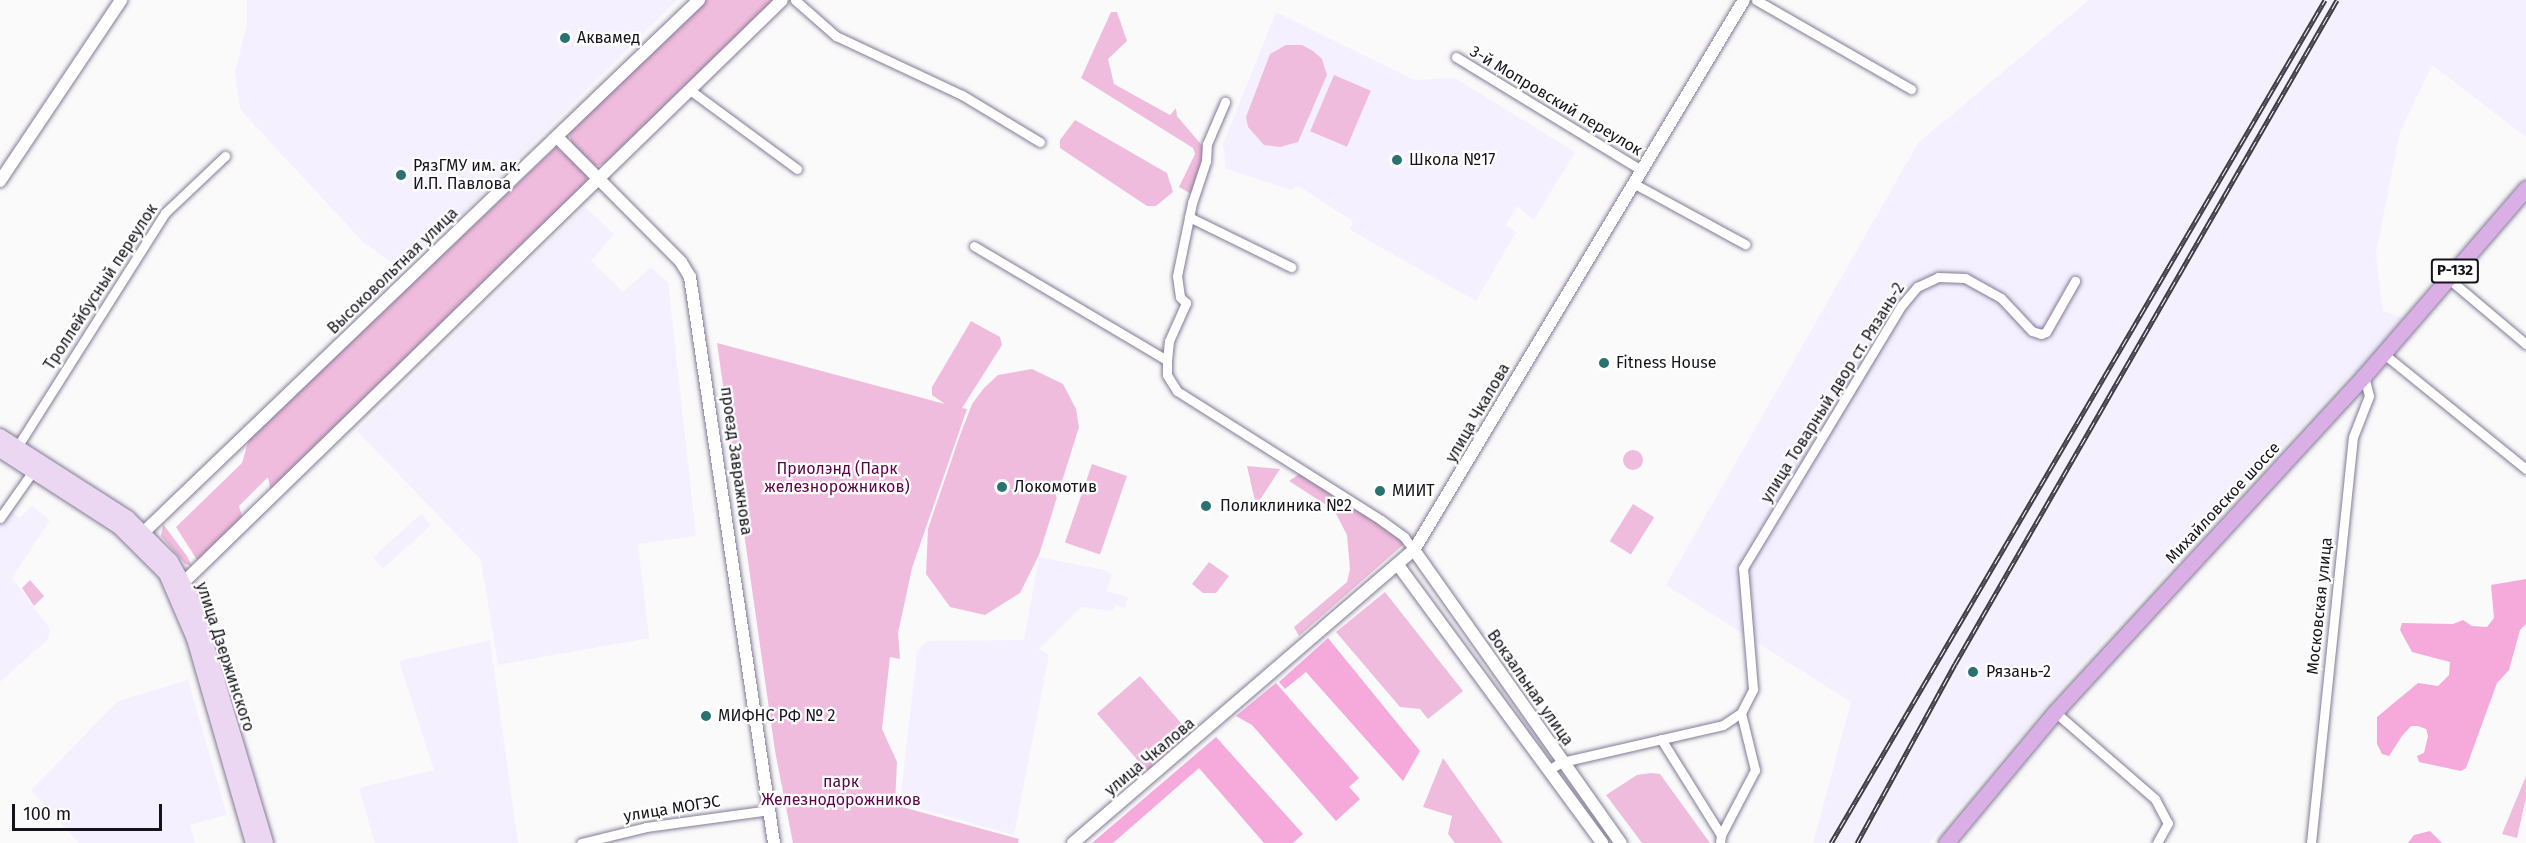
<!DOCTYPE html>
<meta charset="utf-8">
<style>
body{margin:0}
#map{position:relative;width:2526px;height:843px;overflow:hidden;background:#fafafa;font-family:"Fira Sans",sans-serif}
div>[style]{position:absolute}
.built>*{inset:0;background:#f4f0ff;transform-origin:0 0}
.green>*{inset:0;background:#f0bcdd;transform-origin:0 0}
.round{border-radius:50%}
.forest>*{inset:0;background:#f6a9db}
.roads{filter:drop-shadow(0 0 2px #837b96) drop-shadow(0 0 2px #837b96)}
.minor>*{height:9px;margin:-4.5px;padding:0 4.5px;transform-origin:4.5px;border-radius:4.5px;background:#fff}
.tertiary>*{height:12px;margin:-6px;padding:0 6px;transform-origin:6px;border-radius:6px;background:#fff}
.secondary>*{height:14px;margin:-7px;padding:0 7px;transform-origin:7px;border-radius:7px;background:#ecd7f2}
.primary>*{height:15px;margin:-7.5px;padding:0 7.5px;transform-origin:7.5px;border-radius:7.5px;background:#daafe5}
.rail>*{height:5px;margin-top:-2.5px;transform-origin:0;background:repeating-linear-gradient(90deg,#fff 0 9px,#3e3b43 0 18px);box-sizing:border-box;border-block:2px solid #3e3b43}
.dots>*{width:16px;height:16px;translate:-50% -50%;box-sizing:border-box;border:3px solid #fff;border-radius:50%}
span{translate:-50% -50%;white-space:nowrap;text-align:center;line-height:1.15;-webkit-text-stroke:4.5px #fff;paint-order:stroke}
.shield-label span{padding:2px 4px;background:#fff;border:2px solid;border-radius:4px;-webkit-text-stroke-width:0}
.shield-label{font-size:15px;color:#15121c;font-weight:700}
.poi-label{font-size:16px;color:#15121c}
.left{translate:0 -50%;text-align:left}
.street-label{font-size:16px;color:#15121c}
.park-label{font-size:16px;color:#5a0046}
.scale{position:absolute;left:12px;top:804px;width:150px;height:27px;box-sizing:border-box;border:3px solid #15121c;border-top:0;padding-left:8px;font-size:18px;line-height:21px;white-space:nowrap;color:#15121c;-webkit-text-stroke:4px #fff;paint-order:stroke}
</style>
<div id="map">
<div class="built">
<i style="clip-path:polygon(247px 0,677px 0,404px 271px,363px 242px,240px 109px,235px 72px,247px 24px)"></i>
<i style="clip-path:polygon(2089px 0,2526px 0,2526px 137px,2432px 65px,2400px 132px,2376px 253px,2383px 311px,2403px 318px,2390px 336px,2359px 373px,2352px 372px,2080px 666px,1929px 843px,1813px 843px,1851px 702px,1666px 585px,1918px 143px)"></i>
<i style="clip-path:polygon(1276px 12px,1414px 80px,1455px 78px,1575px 152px,1534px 220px,1517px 206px,1506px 225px,1516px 232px,1476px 301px,1350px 230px,1353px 221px,1298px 186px,1292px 190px,1226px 169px,1223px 144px)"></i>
<i style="clip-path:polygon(585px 207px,614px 234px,591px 261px,623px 292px,651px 267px,668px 283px,696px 536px,638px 544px,649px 638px,498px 665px,481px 560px,357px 431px)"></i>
<i style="clip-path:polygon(0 504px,20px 518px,32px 506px,50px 520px,12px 578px,50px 629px,48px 639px,0 682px)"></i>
<i style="left:421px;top:514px;width:15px;height:65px;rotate:48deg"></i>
<i style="clip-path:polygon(1039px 557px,1104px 570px,1112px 575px,1106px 591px,1128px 597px,1125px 608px,1115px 605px,1113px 611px,1081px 607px,1039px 649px,1049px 655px,1014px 835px,900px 803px,917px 652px,927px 641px,1024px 640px)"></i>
<i style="clip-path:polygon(490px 640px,518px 843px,375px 843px,359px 788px,434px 770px,399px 661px)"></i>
<i style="clip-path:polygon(188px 680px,227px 815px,190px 825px,195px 843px,79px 843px,31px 790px,118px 701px)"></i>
</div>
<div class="green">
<i style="clip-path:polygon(704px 0,776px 0,608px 163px,595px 166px,572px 144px,569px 133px)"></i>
<i style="clip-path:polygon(1111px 12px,1117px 12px,1127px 41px,1108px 59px,1114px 84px,1170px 115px,1176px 108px,1177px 116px,1205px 149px,1193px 195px,1179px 187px,1195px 154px,1193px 148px,1081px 78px)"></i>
<i style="clip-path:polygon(1286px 45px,1302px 45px,1313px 51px,1322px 59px,1327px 75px,1298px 142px,1280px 147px,1264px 145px,1248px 127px,1246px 117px,1270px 54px)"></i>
<i style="left:1334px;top:75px;width:40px;height:61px;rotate:23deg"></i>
<i style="clip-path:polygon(1075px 120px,1167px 173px,1173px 192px,1156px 206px,1147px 206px,1060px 148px,1060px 140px)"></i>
<i style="clip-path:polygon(556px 147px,587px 173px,586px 185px,271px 493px,268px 477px,239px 506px,243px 519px,199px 563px,176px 527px,242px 463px,249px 439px)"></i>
<i style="clip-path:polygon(971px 321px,1000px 337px,1002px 345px,962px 408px,967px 409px,912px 568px,898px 633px,900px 659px,890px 657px,882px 729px,897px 762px,895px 805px,1019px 839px,1018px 843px,793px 843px,775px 751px,717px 343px,945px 404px,932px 395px,932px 387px)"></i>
<i style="clip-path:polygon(1032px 369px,1063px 384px,1076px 409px,1079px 427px,1039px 555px,1020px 593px,985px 615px,950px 607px,926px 574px,928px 529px,959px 438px,972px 404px,984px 388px,998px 375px)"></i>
<i class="round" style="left:1623px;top:450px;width:20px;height:20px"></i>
<i style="left:1092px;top:464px;width:37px;height:83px;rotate:19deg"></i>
<i style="clip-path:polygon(1247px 466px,1280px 469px,1258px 503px,1255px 501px)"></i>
<i style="clip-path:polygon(1301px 473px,1397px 532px,1404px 544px,1299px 636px,1294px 627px,1347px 582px,1350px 569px,1347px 535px,1334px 510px,1289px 481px)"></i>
<i style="left:1633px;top:504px;width:25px;height:44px;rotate:32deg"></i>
<i style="clip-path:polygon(163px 524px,187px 556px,192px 566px,185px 564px,161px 536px)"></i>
<i style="clip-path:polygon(1209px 562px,1229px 576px,1216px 593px,1203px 593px,1192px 584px)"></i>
<i style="clip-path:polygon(30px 580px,44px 596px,34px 606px,22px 588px)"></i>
<i style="clip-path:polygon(1385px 592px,1463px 691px,1428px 719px,1420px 709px,1400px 707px,1336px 632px)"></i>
<i style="left:1140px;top:676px;width:78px;height:57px;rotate:49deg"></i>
<i style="clip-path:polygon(1443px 758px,1503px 843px,1455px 843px,1448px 834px,1452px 816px,1423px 807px)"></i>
<i style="clip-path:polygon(1651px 773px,1660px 774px,1710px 843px,1642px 843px,1606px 795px,1637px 775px)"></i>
<i style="clip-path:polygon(2526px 776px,2526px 798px,2517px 838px,2502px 834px)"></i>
</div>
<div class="forest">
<i style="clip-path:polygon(2526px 579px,2526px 624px,2520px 630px,2509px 670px,2497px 683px,2466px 768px,2461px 771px,2419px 762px,2417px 756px,2424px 753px,2428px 736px,2426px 729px,2418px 726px,2411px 726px,2402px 736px,2389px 756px,2382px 754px,2377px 744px,2377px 717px,2418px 683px,2438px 686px,2449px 675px,2450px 662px,2412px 652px,2400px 630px,2402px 623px,2453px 624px,2463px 620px,2472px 626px,2487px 627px,2494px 618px,2491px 585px)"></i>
<i style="clip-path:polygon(1328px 638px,1420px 751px,1403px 781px,1306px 672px,1285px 689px,1279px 682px)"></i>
<i style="clip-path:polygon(1276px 683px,1359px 778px,1349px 787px,1360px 799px,1336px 821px,1252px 725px,1236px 716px)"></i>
<i style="clip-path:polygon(1216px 737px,1303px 834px,1293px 843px,1264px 843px,1199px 768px,1113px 843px,1092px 843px)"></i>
<i style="clip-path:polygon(2430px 831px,2442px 843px,2408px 843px,2414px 835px)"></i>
</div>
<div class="roads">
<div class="minor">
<i style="left:795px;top:0;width:55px;rotate:41.3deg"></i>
<i style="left:836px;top:36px;width:139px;rotate:25.1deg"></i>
<i style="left:962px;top:95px;width:91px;rotate:31.1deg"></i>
<i style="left:1756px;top:0;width:179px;rotate:29.9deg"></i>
<i style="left:1456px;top:57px;width:217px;rotate:31.4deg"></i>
<i style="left:690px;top:90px;width:133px;rotate:36.4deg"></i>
<i style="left:1633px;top:183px;width:128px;rotate:28.6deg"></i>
<i style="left:1189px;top:217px;width:114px;rotate:26.1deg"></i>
<i style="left:974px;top:246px;width:224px;rotate:30.6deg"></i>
<i style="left:1167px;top:360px;width:15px;rotate:90deg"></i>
<i style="left:1167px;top:375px;width:19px;rotate:58deg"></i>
<i style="left:1177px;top:391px;width:241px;rotate:32.3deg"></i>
<i style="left:1381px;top:520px;width:29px;rotate:36deg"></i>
<i style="left:1404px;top:537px;width:16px;rotate:52deg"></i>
<i style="left:2449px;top:279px;width:101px;rotate:40.2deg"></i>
<i style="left:2384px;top:354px;width:183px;rotate:39deg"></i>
<i style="left:1167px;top:360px;width:19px;rotate:-84deg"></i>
<i style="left:1169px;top:341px;width:42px;rotate:-65.9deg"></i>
<i style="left:1186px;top:303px;width:8px;rotate:-135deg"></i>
<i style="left:1180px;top:297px;width:21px;rotate:-98deg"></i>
<i style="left:1177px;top:276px;width:75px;rotate:-78.4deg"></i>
<i style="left:1192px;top:203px;width:44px;rotate:-71.6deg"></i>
<i style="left:1206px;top:161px;width:17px;rotate:-87deg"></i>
<i style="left:1207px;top:144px;width:46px;rotate:-66.8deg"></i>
<i style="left:17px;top:447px;width:277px;rotate:-57.7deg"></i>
<i style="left:165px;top:213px;width:83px;rotate:-43.5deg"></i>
<i style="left:0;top:518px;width:57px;rotate:-54.9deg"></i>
<i style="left:2055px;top:712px;width:133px;rotate:41deg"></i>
<i style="left:2155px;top:799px;width:27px;rotate:62deg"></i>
<i style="left:2168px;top:823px;width:23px;rotate:119deg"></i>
<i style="left:1741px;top:713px;width:27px;rotate:-63deg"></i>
<i style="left:1753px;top:689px;width:121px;rotate:-94.7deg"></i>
<i style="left:1743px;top:568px;width:306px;rotate:-58.9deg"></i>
<i style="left:1901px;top:306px;width:25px;rotate:-50deg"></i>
<i style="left:1917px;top:287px;width:23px;rotate:-25deg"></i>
<i style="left:1938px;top:277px;width:27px;rotate:2deg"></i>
<i style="left:1965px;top:278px;width:41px;rotate:29.1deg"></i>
<i style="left:2001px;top:298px;width:45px;rotate:46.8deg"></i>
<i style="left:2032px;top:331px;width:9px;rotate:18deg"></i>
<i style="left:2041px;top:334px;width:5px;rotate:-22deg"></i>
<i style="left:2046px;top:332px;width:59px;rotate:-60.4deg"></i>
<i style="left:1661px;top:739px;width:113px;rotate:58deg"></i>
<i style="left:1721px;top:835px;width:8px;rotate:97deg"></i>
<i style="left:1548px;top:770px;width:16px;rotate:-30deg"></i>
<i style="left:1562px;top:762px;width:165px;rotate:-12.9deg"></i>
<i style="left:1723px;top:725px;width:22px;rotate:-34deg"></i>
<i style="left:1741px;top:713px;width:59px;rotate:76.2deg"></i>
<i style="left:1755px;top:770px;width:73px;rotate:117.6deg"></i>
<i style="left:581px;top:843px;width:67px;rotate:-13.8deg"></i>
<i style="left:646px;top:827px;width:125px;rotate:-7.8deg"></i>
<i style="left:2311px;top:843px;width:408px;rotate:-84.1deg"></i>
<i style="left:2353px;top:437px;width:44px;rotate:-68.7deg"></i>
<i style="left:2369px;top:396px;width:21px;rotate:-104deg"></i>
</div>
<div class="tertiary">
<i style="left:557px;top:137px;width:176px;rotate:45.2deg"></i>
<i style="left:681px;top:262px;width:17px;rotate:59deg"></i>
<i style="left:690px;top:277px;width:572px;rotate:81.56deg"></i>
<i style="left:0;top:181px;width:218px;rotate:-56.2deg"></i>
<i style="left:144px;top:532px;width:769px;rotate:-43.79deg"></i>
<i style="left:1414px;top:550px;width:359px;rotate:54.8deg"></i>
<i style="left:1398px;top:565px;width:345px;rotate:53.7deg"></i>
<i style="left:184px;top:582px;width:834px;rotate:-44.22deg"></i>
<i style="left:1073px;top:843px;width:450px;rotate:-40.7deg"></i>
<i style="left:1414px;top:550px;width:641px;rotate:-59.04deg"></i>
</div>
<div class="secondary">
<i style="left:0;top:436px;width:152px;rotate:32.6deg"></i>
<i style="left:128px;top:518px;width:61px;rotate:45deg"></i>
<i style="left:171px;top:561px;width:39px;rotate:61deg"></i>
<i style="left:190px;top:595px;width:43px;rotate:71.1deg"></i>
<i style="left:204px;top:636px;width:216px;rotate:73.3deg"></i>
<i style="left:0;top:450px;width:142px;rotate:32.9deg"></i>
<i style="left:119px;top:527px;width:66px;rotate:45deg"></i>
<i style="left:166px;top:574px;width:71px;rotate:66.7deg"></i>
<i style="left:194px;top:639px;width:212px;rotate:73.9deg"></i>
</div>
<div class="primary">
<i style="left:1946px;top:843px;width:170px;rotate:-50.2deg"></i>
<i style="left:2055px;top:712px;width:456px;rotate:-47.4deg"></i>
<i style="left:2364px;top:376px;width:248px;rotate:-49.2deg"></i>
</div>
</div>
<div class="rail">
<i style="left:1831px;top:843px;width:977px;rotate:-59.63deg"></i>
<i style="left:1857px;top:843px;width:204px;rotate:-61.3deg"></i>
<i style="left:1955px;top:664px;width:766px;rotate:-60.09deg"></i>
</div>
<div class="dots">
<i style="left:565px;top:38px;background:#287270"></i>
<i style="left:1397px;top:160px;background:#287270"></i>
<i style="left:401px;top:175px;background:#287270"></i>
<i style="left:1604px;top:363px;background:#287270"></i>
<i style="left:1002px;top:487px;background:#287270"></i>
<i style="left:1380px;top:491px;background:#287270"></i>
<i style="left:1206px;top:506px;background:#287270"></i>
<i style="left:1973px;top:672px;background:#287270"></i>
<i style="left:706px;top:716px;background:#287270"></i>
</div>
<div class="shield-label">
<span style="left:2455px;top:271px">Р-132</span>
</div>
<div class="poi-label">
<span class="left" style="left:577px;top:38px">Аквамед</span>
<span class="left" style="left:1409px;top:160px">Школа №17</span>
<span class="left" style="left:413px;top:175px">РязГМУ им. ак.<br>И.П. Павлова</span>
<span class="left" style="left:1616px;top:363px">Fitness House</span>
<span class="left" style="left:1014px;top:487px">Локомотив</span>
<span class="left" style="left:1392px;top:491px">МИИТ</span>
<span class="left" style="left:1220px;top:506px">Поликлиника №2</span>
<span class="left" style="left:1986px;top:672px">Рязань-2</span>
<span class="left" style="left:718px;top:716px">МИФНС РФ № 2</span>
</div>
<div class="street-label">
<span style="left:1556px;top:101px;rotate:31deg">3-й Мопровский переулок</span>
<span style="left:393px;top:271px;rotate:-44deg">Высоковольтная улица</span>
<span style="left:101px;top:287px;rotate:-57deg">Троллейбусный переулок</span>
<span style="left:1833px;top:393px;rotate:-58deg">улица Товарный двор ст. Рязань-2</span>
<span style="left:1478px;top:413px;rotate:-60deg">улица Чкалова</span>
<span style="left:736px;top:461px;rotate:82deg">проезд Завражнова</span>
<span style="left:2223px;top:503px;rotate:-47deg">Михайловское шоссе</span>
<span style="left:2320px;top:606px;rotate:-84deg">Московская улица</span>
<span style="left:225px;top:657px;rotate:72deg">улица Дзержинского</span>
<span style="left:1530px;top:688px;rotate:55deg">Вокзальная улица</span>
<span style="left:1150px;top:757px;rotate:-40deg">улица Чкалова</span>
<span style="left:672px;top:809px;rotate:-9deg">улица МОГЭС</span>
</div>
<div class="park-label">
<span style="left:837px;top:478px">Приолэнд (Парк<br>железнорожников)</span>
<span style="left:841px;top:791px">парк<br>Железнодорожников</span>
</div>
<div class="scale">100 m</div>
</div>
